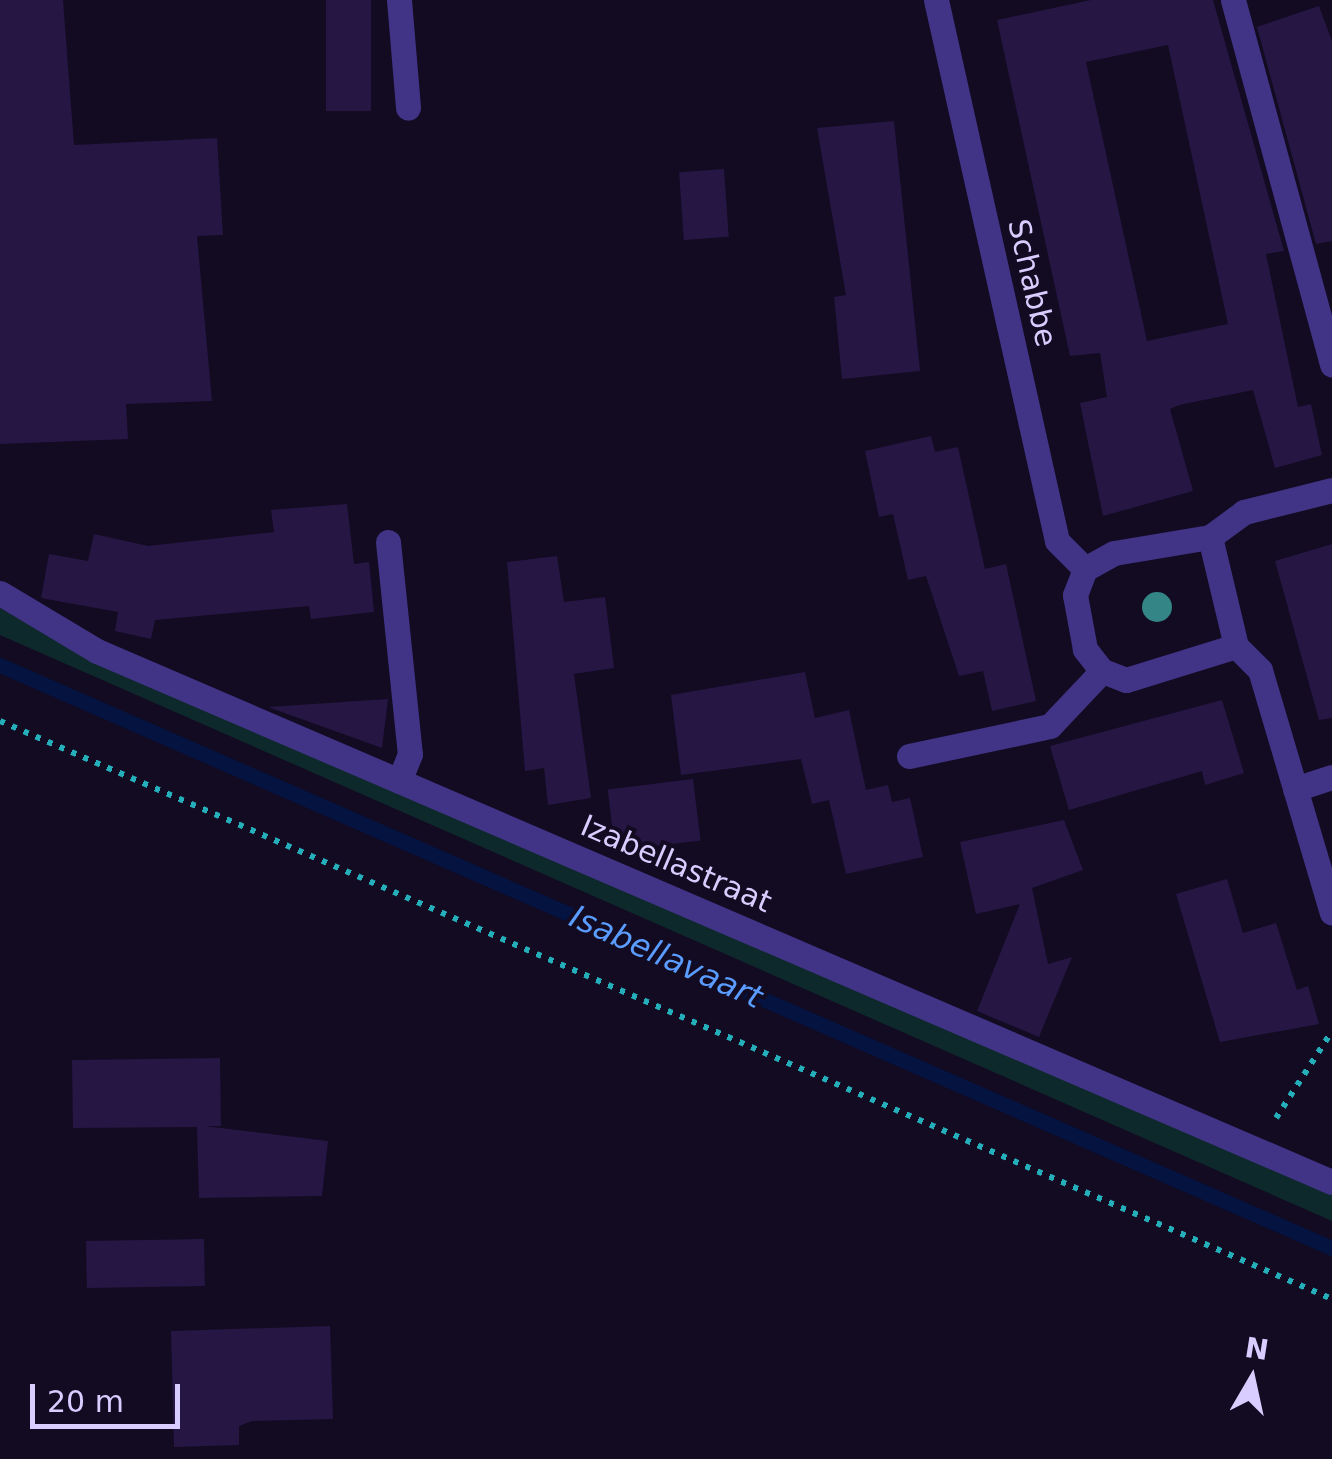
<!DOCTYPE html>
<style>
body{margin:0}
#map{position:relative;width:1332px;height:1459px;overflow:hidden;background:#120b22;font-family:"DejaVu Sans",sans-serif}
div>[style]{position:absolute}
.green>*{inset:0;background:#0e292c}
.stream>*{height:15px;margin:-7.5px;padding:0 7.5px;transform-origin:7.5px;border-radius:7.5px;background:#051341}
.building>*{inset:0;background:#261644;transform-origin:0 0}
.path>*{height:6px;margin-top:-3px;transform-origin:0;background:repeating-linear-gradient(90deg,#24afbb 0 5px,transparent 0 13px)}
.minor>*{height:25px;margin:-12.5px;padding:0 12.5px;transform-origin:12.5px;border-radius:12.5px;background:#413385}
.trees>*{width:30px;height:30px;margin:-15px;border-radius:50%;background:#348586}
span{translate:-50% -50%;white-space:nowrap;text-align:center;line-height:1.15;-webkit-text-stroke:8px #120b22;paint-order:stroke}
.street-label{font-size:30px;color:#d9ccff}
.water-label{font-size:32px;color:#5a9cff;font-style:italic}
.north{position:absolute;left:1202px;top:1329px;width:100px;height:100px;-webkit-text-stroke:8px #120b22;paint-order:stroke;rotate:9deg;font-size:28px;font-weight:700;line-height:40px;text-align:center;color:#d9ccff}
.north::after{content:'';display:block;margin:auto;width:35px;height:45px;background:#d9ccff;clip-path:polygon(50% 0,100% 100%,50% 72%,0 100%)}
.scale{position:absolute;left:30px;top:1384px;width:150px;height:45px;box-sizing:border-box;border:5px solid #d9ccff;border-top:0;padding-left:12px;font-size:30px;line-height:35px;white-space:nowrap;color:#d9ccff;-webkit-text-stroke:8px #120b22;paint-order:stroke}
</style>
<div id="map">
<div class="green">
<i style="clip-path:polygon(0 608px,94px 661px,1332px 1195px,1332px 1221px,0 635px)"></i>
</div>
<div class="stream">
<i style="left:0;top:665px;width:1454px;rotate:23.64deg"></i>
</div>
<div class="building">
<i style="clip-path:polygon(0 0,63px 0,74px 145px,217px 138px,223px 235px,197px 236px,212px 401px,126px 404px,128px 439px,0 444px)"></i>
<i style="left:326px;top:0;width:45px;height:111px"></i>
<i style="clip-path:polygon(evenodd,1091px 0,1213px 0,1284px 251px,1266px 254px,1298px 407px,1311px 404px,1322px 455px,1275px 468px,1253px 390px,1179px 405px,1170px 409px,1193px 491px,1103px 516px,1080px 403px,1107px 397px,1100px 353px,1070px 356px,997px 20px,1091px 0,1168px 45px,1228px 324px,1147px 341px,1086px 62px,1168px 45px)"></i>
<i style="clip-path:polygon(1319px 6px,1332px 41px,1332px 241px,1316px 244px,1257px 27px)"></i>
<i style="clip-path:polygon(894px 121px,920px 371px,842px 379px,834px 297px,846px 295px,817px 128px)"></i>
<i style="left:724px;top:169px;width:68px;height:45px;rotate:86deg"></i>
<i style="clip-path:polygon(931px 436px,935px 452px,958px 447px,985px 569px,1006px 564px,1036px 701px,992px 711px,983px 671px,959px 676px,926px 576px,908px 580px,893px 514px,879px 517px,865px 451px)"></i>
<i style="clip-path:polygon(347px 504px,354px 564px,369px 562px,374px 612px,311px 619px,309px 606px,155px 620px,151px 639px,115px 631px,118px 612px,41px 598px,49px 554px,88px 561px,94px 534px,148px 546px,274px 532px,271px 510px)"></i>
<i style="clip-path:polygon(1332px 544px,1332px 718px,1319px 720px,1275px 561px)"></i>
<i style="clip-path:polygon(557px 556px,564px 602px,605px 597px,614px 668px,574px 674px,591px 798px,548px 805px,544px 768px,525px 771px,507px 562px)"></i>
<i style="clip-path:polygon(805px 672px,815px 718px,849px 710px,866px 790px,888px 785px,892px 802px,910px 798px,923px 857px,846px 874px,829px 800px,812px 804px,801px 759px,681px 775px,671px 695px)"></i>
<i style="clip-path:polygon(388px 699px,382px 748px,268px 707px)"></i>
<i style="clip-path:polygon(1222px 700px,1244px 773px,1205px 785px,1202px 771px,1069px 810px,1050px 746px)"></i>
<i style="left:693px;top:779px;width:62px;height:86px;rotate:83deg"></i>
<i style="clip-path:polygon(1064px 820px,1083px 870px,1032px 888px,1048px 964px,1072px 957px,1039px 1037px,977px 1011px,1020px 904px,976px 914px,960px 842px)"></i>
<i style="clip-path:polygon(1227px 879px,1243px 933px,1276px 923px,1297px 990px,1308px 986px,1319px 1024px,1220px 1042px,1176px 894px)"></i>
<i style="clip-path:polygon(220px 1058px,221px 1126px,205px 1126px,328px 1141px,322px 1196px,199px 1198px,197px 1127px,73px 1128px,72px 1060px)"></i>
<i style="left:204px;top:1239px;width:47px;height:118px;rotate:89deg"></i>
<i style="clip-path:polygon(330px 1326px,333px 1419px,252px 1421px,239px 1426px,239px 1445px,174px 1447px,171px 1331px)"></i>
</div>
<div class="path">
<i style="left:0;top:721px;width:1452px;rotate:23.46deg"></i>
<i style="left:1276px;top:1118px;width:103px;rotate:-57.2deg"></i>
</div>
<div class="minor">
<i style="left:399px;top:0;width:108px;rotate:85.2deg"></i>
<i style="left:936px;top:0;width:554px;rotate:77.39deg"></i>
<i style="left:1057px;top:541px;width:40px;rotate:45deg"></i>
<i style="left:1233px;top:0;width:378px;rotate:74.8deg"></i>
<i style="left:1210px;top:537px;width:112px;rotate:76.6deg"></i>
<i style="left:1236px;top:646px;width:115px;rotate:162.8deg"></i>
<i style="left:1126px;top:680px;width:26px;rotate:-159deg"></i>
<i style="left:1102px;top:671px;width:28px;rotate:-128deg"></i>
<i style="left:1085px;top:649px;width:55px;rotate:-100.5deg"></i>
<i style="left:1075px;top:595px;width:28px;rotate:-69deg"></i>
<i style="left:1085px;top:569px;width:33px;rotate:-29deg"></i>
<i style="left:1114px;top:553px;width:97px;rotate:-9.5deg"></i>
<i style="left:1210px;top:537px;width:42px;rotate:-36.3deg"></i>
<i style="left:1244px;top:512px;width:91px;rotate:-14deg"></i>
<i style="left:388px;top:542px;width:213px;rotate:84.1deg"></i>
<i style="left:410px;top:754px;width:29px;rotate:112deg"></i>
<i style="left:0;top:593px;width:113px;rotate:30.9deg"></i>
<i style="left:97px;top:651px;width:1344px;rotate:23.27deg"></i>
<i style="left:1236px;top:646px;width:34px;rotate:45deg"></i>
<i style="left:1260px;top:670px;width:253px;rotate:73.5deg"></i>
<i style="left:909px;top:756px;width:144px;rotate:-12deg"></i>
<i style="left:1050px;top:726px;width:76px;rotate:-46.6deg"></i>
<i style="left:1295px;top:789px;width:39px;rotate:-18deg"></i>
</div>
<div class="trees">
<i style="left:1157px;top:607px"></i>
</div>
<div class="street-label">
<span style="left:1032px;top:283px;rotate:77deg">Schabbe</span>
<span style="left:676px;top:864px;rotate:23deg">Izabellastraat</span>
</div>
<div class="water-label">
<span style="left:666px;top:957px;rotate:24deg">Isabellavaart</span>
</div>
<div class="north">N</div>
<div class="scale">20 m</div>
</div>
